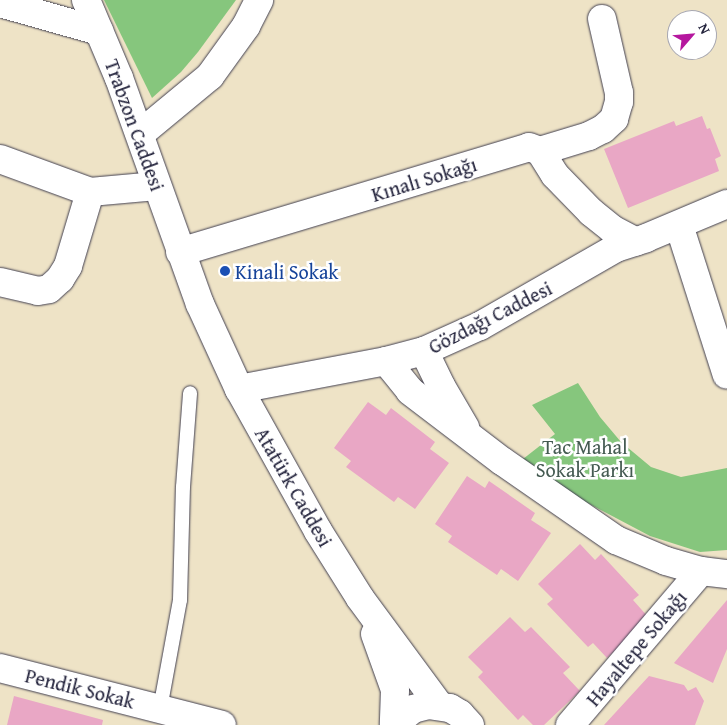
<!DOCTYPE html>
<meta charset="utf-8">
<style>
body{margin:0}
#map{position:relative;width:727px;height:725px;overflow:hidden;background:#eee3c6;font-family:"Gentium Book Plus",serif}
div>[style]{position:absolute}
.green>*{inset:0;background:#86c67d}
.building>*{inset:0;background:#e9a7c5}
.roads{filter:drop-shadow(0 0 1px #413f50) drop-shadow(0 0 1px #413f50)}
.service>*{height:14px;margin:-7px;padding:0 7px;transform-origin:7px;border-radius:7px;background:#fff}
.minor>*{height:28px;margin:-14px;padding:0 14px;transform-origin:14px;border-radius:14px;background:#fff}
.tertiary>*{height:28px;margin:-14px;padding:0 14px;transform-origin:14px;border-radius:14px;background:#fff}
.dots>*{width:14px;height:14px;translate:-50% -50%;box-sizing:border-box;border:2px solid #fff;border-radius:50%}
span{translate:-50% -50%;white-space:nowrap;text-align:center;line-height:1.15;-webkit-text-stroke:5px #fff;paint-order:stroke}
.street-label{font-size:20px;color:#22223b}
.transit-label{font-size:20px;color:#164399}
.left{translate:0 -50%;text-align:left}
.park-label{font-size:20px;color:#455b52}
.north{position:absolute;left:667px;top:10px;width:50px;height:50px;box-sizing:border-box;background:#fff;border:1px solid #a7a7b1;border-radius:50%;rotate:63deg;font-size:14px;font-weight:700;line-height:20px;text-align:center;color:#22223b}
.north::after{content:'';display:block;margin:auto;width:18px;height:22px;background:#b5179e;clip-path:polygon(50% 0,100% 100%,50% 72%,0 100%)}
</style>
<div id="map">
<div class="green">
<i style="clip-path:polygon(104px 0,236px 0,198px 52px,181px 72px,152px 98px)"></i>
<i style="clip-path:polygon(578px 383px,600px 417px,621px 442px,651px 467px,681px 477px,727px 468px,727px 550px,700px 552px,650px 536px,580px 499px,523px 459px,555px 434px,532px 405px)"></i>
</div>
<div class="building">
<i style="clip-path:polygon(702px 116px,707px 129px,710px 128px,721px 156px,715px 159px,719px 171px,628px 208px,604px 149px,674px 121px,676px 126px)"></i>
<i style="clip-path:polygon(368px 402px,386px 415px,391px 408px,435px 442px,430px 449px,449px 463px,415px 509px,398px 497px,394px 502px,346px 467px,351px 461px,334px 448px)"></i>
<i style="clip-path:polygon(467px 476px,485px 488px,489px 481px,535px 513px,531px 520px,551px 533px,518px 581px,501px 569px,497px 575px,448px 542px,452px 536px,435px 524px)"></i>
<i style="clip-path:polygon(580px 544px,595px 560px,601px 554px,639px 595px,633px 600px,649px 618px,607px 658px,593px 643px,588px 647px,547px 604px,553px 599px,538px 584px)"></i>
<i style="clip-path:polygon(727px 600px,727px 649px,713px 683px,674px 663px)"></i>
<i style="clip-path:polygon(510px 617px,525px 632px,531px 627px,570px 667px,563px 673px,580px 691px,544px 725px,533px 725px,523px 715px,518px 720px,478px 677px,483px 672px,468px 657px)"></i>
<i style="clip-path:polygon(649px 676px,684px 685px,688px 691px,696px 687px,704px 701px,695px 725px,604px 725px)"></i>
<i style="clip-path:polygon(14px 696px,103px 720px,102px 725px,7px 725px)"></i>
</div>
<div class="roads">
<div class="service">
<i style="left:160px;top:709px;width:111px;rotate:-79.6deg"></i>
<i style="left:180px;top:600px;width:113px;rotate:-88.5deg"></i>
<i style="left:183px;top:487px;width:94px;rotate:-85.7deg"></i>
</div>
<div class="minor">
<i style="left:0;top:3px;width:103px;rotate:15.8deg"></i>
<i style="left:140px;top:134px;width:91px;rotate:-39.6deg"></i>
<i style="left:210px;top:76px;width:62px;rotate:-54.2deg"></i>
<i style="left:246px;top:26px;width:29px;rotate:-63deg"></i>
<i style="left:540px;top:151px;width:51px;rotate:-17deg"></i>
<i style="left:589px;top:136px;width:16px;rotate:-27deg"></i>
<i style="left:603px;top:129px;width:15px;rotate:-42deg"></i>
<i style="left:614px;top:119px;width:18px;rotate:-74deg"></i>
<i style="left:619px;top:102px;width:9px;rotate:-90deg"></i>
<i style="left:619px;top:93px;width:76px;rotate:-102.9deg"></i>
<i style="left:0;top:159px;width:96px;rotate:20.1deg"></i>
<i style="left:90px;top:192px;width:67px;rotate:-5.1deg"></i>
<i style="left:679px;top:225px;width:157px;rotate:72.3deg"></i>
<i style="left:180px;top:252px;width:364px;rotate:-16.7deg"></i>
<i style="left:529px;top:147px;width:12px;rotate:20deg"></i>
<i style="left:540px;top:151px;width:28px;rotate:58deg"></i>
<i style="left:555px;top:175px;width:52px;rotate:45.8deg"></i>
<i style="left:591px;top:212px;width:27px;rotate:39deg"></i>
<i style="left:612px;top:229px;width:27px;rotate:28deg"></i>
<i style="left:0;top:282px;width:39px;rotate:13deg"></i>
<i style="left:38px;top:291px;width:11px;rotate:-10deg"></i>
<i style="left:49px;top:289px;width:15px;rotate:-42deg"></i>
<i style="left:60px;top:279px;width:15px;rotate:-58deg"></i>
<i style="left:68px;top:266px;width:77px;rotate:-73.4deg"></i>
<i style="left:0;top:668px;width:229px;rotate:14.4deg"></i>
<i style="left:570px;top:725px;width:202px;rotate:-49.6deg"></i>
</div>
<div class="tertiary">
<i style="left:86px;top:0;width:85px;rotate:67.1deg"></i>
<i style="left:119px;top:78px;width:240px;rotate:70.3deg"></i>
<i style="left:200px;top:304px;width:94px;rotate:65.4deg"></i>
<i style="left:239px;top:389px;width:162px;rotate:60.9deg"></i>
<i style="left:318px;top:531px;width:79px;rotate:57.9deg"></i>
<i style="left:360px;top:598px;width:133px;rotate:53.6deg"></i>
<i style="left:424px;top:351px;width:39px;rotate:64deg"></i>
<i style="left:441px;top:386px;width:48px;rotate:59.7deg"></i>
<i style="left:386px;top:361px;width:38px;rotate:51deg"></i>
<i style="left:410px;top:391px;width:116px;rotate:37.3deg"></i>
<i style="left:502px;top:461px;width:139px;rotate:34.7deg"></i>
<i style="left:616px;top:540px;width:54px;rotate:22.8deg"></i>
<i style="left:666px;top:561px;width:36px;rotate:16deg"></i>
<i style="left:701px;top:571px;width:26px;rotate:7deg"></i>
<i style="left:239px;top:389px;width:150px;rotate:-10.8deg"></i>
<i style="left:386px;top:361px;width:39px;rotate:-15deg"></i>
<i style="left:424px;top:351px;width:61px;rotate:-24.1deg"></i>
<i style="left:480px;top:326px;width:157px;rotate:-29.8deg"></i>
<i style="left:616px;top:248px;width:32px;rotate:-18deg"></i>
<i style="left:646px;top:238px;width:88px;rotate:-22.8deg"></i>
<i style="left:375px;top:634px;width:59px;rotate:70.3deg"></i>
<i style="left:395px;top:690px;width:35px;rotate:92deg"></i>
<i style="left:397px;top:725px;width:9px;rotate:-54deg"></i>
<i style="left:402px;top:718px;width:14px;rotate:-39deg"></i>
<i style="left:413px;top:709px;width:16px;rotate:-15deg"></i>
<i style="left:428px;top:705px;width:22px;rotate:8deg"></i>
<i style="left:450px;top:708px;width:12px;rotate:31deg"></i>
<i style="left:460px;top:714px;width:15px;rotate:48deg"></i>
</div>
</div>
<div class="dots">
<i style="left:225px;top:271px;background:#1a4fb4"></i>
</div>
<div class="street-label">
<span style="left:135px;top:125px;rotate:70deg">Trabzon Caddesi</span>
<span style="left:424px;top:179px;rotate:-17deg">Kınalı Sokağı</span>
<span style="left:490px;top:317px;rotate:-27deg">Gözdağı Caddesi</span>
<span style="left:294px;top:487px;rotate:60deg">Atatürk Caddesi</span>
<span style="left:636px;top:648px;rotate:-50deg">Hayaltepe Sokağı</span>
<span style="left:80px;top:688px;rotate:14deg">Pendik Sokak</span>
</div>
<div class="transit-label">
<span class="left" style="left:235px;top:271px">Kinali Sokak</span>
</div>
<div class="park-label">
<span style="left:585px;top:458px">Tac Mahal<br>Sokak Parkı</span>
</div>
<div class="north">N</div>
</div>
